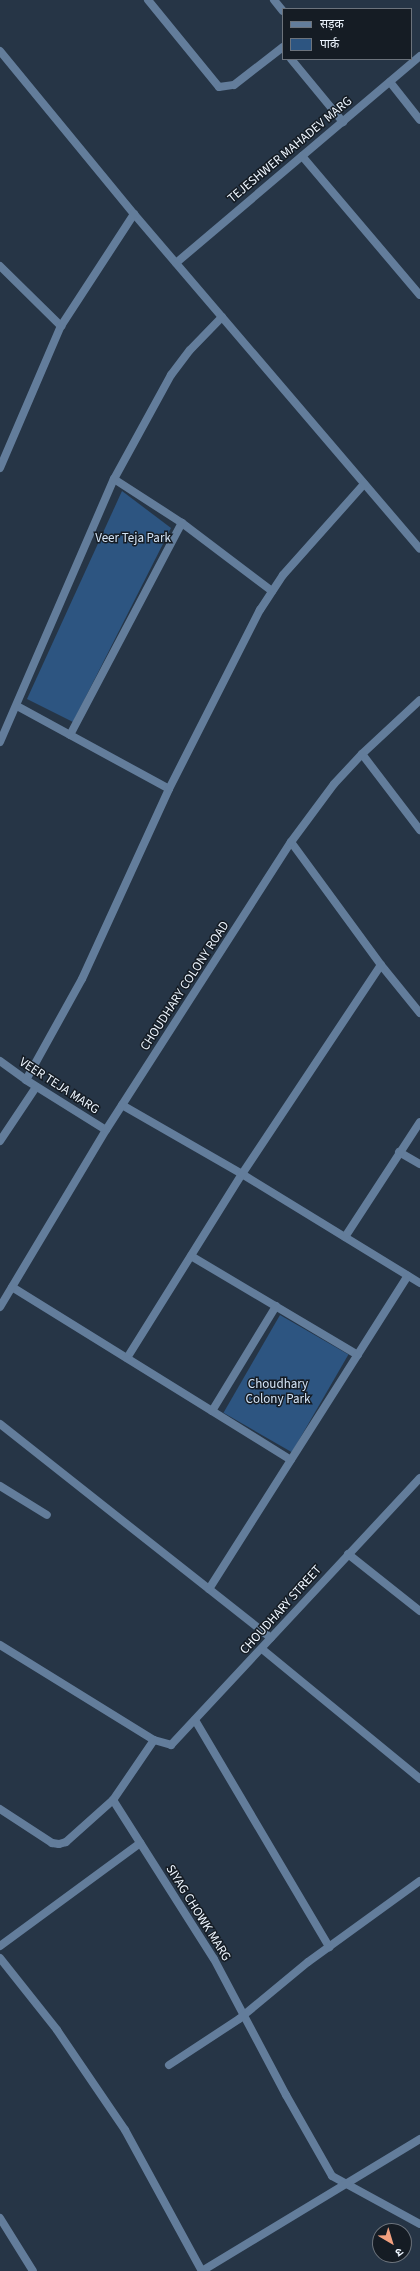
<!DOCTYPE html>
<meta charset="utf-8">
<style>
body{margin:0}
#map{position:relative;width:420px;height:2271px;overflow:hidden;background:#263546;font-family:"Source Sans 3","Noto Sans Devanagari",sans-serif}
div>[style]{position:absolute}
.green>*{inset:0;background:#2d5581;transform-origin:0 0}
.street>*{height:8px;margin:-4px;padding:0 4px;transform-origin:4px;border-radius:4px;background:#637d9b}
span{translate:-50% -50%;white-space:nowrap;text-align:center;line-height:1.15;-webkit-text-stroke:3px #151c24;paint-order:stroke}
.street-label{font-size:13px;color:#eef6ff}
.park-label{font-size:13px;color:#d4e4f6}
.legend{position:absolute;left:282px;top:8px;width:130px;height:52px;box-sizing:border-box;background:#151c24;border:1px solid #6c737c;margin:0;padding:5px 7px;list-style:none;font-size:12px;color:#eef6ff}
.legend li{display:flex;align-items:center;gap:8px;height:20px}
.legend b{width:20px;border:1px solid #6c737c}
.north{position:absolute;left:372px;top:2223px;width:40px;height:40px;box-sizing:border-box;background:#151c24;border:1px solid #6c737c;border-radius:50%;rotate:142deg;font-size:11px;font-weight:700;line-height:16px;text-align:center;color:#eef6ff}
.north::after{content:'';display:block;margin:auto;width:14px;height:18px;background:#f2a07f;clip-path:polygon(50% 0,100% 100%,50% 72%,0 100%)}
</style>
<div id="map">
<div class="green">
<i style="clip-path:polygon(122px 491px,171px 528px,73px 722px,27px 699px)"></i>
<i style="left:280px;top:1315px;width:79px;height:113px;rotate:30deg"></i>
</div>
<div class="street">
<i style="left:148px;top:0;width:112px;rotate:50.8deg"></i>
<i style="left:219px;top:87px;width:15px;rotate:-8deg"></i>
<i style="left:234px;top:85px;width:62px;rotate:-37.8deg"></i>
<i style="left:274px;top:0;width:14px;rotate:51deg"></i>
<i style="left:0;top:51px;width:211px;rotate:50.6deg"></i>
<i style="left:134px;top:214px;width:440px;rotate:49.5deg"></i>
<i style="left:291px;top:59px;width:82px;rotate:50.5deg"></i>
<i style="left:390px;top:82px;width:48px;rotate:51.7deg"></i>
<i style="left:302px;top:156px;width:182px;rotate:49.7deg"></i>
<i style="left:176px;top:263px;width:320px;rotate:-40.3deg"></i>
<i style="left:0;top:266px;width:86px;rotate:44.5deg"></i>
<i style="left:0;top:468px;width:155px;rotate:-66.8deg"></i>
<i style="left:61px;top:326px;width:134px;rotate:-56.9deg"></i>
<i style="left:114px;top:479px;width:81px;rotate:32.9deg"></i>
<i style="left:182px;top:523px;width:113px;rotate:37.1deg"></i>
<i style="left:17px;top:706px;width:173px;rotate:28.6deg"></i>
<i style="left:70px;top:735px;width:240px;rotate:-62.2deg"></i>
<i style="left:0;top:742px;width:287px;rotate:-66.6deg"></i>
<i style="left:114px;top:479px;width:119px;rotate:-61.3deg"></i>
<i style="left:171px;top:375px;width:31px;rotate:-53deg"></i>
<i style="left:190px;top:350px;width:46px;rotate:-45.9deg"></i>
<i style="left:362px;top:754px;width:96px;rotate:52.7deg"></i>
<i style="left:291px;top:842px;width:152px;rotate:53.8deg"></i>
<i style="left:381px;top:965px;width:62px;rotate:50.9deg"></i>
<i style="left:0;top:1061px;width:32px;rotate:36deg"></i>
<i style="left:26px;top:1080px;width:94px;rotate:32deg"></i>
<i style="left:26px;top:1080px;width:115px;rotate:-61deg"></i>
<i style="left:82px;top:979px;width:209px;rotate:-65.4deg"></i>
<i style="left:169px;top:789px;width:201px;rotate:-63.1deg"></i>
<i style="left:260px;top:610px;width:42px;rotate:-56.7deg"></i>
<i style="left:283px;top:575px;width:122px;rotate:-48.3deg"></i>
<i style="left:122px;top:1105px;width:138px;rotate:29.9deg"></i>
<i style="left:242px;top:1174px;width:209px;rotate:31.5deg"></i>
<i style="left:0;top:1141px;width:65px;rotate:-56.3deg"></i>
<i style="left:399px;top:1152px;width:24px;rotate:30deg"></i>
<i style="left:345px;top:1237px;width:137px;rotate:-56.9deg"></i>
<i style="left:191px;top:1256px;width:194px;rotate:30.7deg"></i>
<i style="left:12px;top:1287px;width:328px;rotate:31.8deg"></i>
<i style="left:0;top:1307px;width:206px;rotate:-59.1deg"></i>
<i style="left:106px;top:1130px;width:342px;rotate:-57.3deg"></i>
<i style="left:291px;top:842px;width:72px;rotate:-53.4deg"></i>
<i style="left:334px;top:784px;width:41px;rotate:-47deg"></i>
<i style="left:362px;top:754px;width:79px;rotate:-43deg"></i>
<i style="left:127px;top:1358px;width:217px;rotate:-58deg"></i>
<i style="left:242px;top:1174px;width:251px;rotate:-56.4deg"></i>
<i style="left:212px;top:1411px;width:123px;rotate:-58.6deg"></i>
<i style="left:0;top:1424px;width:345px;rotate:38.3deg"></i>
<i style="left:0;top:1486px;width:55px;rotate:31.7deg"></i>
<i style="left:348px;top:1554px;width:92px;rotate:38.4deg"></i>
<i style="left:209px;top:1589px;width:371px;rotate:-57.6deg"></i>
<i style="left:0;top:1645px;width:181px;rotate:31.7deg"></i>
<i style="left:154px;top:1740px;width:73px;rotate:124.3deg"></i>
<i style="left:113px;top:1800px;width:188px;rotate:57.6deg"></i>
<i style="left:214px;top:1959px;width:154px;rotate:62.1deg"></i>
<i style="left:286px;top:2095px;width:93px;rotate:60.4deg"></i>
<i style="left:332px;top:2176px;width:100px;rotate:28.6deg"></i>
<i style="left:262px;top:1649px;width:205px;rotate:39.4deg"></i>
<i style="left:195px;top:1720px;width:264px;rotate:59.4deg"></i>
<i style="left:154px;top:1740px;width:18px;rotate:16deg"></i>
<i style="left:171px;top:1745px;width:365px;rotate:-47deg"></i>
<i style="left:0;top:1809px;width:62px;rotate:33.2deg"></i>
<i style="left:52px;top:1843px;width:7px;rotate:8deg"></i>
<i style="left:59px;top:1844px;width:7px;rotate:-16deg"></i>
<i style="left:66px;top:1842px;width:63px;rotate:-41.8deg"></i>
<i style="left:0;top:1946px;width:174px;rotate:-36.3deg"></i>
<i style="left:0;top:1958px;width:92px;rotate:51.6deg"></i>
<i style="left:57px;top:2030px;width:121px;rotate:55.8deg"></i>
<i style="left:125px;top:2130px;width:161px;rotate:61.4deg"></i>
<i style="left:202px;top:2271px;width:255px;rotate:-31.2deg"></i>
<i style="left:169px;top:2065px;width:84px;rotate:-33.3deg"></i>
<i style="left:239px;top:2019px;width:89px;rotate:-39.6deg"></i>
<i style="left:308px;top:1962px;width:138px;rotate:-35.9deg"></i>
<i style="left:0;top:2218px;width:62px;rotate:58.1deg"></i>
</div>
<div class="street-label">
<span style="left:290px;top:150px;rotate:-40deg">TEJESHWER MAHADEV MARG</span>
<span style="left:185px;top:986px;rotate:-57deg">CHOUDHARY COLONY ROAD</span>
<span style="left:59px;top:1086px;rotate:33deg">VEER TEJA MARG</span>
<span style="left:281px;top:1610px;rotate:-48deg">CHOUDHARY STREET</span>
<span style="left:198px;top:1913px;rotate:58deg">SIYAG CHOWK MARG</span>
</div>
<div class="park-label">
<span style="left:133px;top:538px">Veer Teja Park</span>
<span style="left:278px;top:1392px">Choudhary<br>Colony Park</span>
</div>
<ul class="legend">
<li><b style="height:5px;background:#637d9b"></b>सड़क</li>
<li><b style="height:11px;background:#2d5581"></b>पार्क</li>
</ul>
<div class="north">उ</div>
</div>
